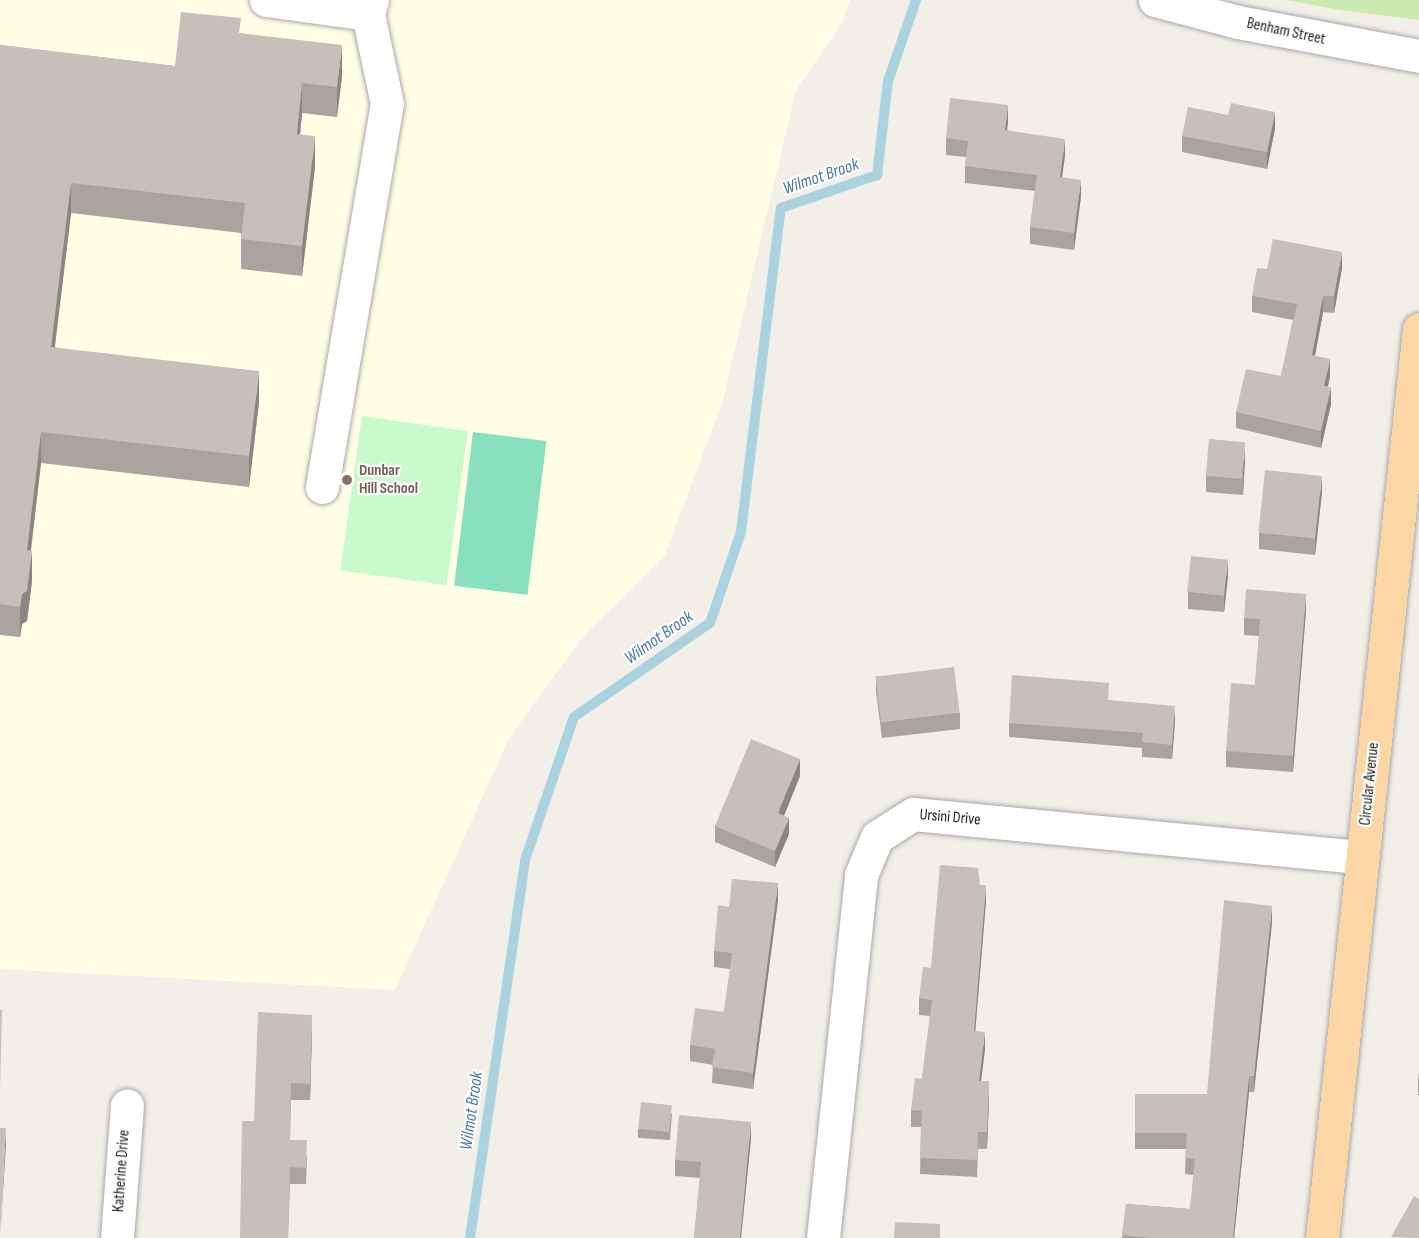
<!DOCTYPE html>
<style>
body{margin:0}
#map{position:relative;width:1419px;height:1238px;overflow:hidden;background:#f2efe9;font-family:"Sofia Sans Condensed",sans-serif}
div>[style]{position:absolute}
.education>*{inset:0;background:#ffffe5}
.grass>*{inset:0;background:#cdebb0}
.park>*{inset:0;background:#c8facc;transform-origin:0 0}
.pitch>*{inset:0;background:#88e0be;transform-origin:0 0}
.stream>*{height:10px;margin:-5px;padding:0 5px;transform-origin:5px;border-radius:5px;background:#aad3df}
.roads{filter:drop-shadow(0 0 2px #a9a9a9) drop-shadow(0 0 2px #a9a9a9)}
.minor>*{height:33px;margin:-16.5px;padding:0 16.5px;transform-origin:16.5px;border-radius:16.5px;background:#fff}
.major>*{height:33px;margin:-16.5px;padding:0 16.5px;transform-origin:16.5px;border-radius:16.5px;background:#fcd6a4}
.wall>*{inset:0;background:#aba49e}
.shaded-wall>*{inset:0;background:#8b8681}
.building>*{inset:0;background:#c7bfb8;transform-origin:0 0}
.dots>*{width:16px;height:16px;translate:-50% -50%;box-sizing:border-box;border:3px solid #fff;border-radius:50%}
span{translate:-50% -50%;white-space:nowrap;text-align:center;line-height:1.15;-webkit-text-stroke:4.5px #fff;paint-order:stroke}
.street-label{font-size:16px;color:#222}
.education-label{font-size:16px;color:#785e54;font-weight:700}
.left{translate:0 -50%;text-align:left}
.water-label{font-size:18px;color:#4a7aab;font-style:italic}
</style>
<div id="map">
<div class="education">
<i style="clip-path:polygon(0 0,850px 0,841px 25px,796px 90px,722px 403px,664px 557px,584px 635px,509px 738px,395px 990px,0 969px)"></i>
</div>
<div class="grass">
<i style="clip-path:polygon(1286px 0,1419px 0,1419px 20px,1340px 10px)"></i>
</div>
<div class="park">
<i style="left:362px;top:416px;width:107px;height:156px;rotate:8deg"></i>
</div>
<div class="pitch">
<i style="left:473px;top:432px;width:74px;height:155px;rotate:7deg"></i>
</div>
<div class="stream">
<i style="left:470px;top:1238px;width:382px;rotate:-81.7deg"></i>
<i style="left:525px;top:860px;width:151px;rotate:-71.1deg"></i>
<i style="left:574px;top:717px;width:165px;rotate:-34.7deg"></i>
<i style="left:710px;top:623px;width:96px;rotate:-71.2deg"></i>
<i style="left:741px;top:532px;width:326px;rotate:-83deg"></i>
<i style="left:781px;top:208px;width:102px;rotate:-19deg"></i>
<i style="left:877px;top:175px;width:95px;rotate:-83.3deg"></i>
<i style="left:888px;top:81px;width:86px;rotate:-70.9deg"></i>
</div>
<div class="roads">
<div class="minor">
<i style="left:266px;top:0;width:103px;rotate:7.8deg"></i>
<i style="left:1155px;top:0;width:86px;rotate:14.8deg"></i>
<i style="left:1238px;top:22px;width:184px;rotate:10.6deg"></i>
<i style="left:322px;top:487px;width:388px;rotate:-80.4deg"></i>
<i style="left:387px;top:104px;width:92px;rotate:-101.9deg"></i>
<i style="left:368px;top:14px;width:15px;rotate:-74deg"></i>
<i style="left:117px;top:1238px;width:133px;rotate:-85.7deg"></i>
<i style="left:823px;top:1238px;width:365px;rotate:-84deg"></i>
<i style="left:861px;top:875px;width:41px;rotate:-67.2deg"></i>
<i style="left:877px;top:837px;width:43px;rotate:-32.6deg"></i>
<i style="left:913px;top:814px;width:451px;rotate:5.5deg"></i>
</div>
<div class="major">
<i style="left:1322px;top:1238px;width:914px;rotate:-83.91deg"></i>
</div>
</div>
<div class="wall">
<i style="clip-path:polygon(241px 33px,342px 76px,337px 117px,302px 113px,300px 135px,315px 167px,302px 276px,241px 269px,241px 233px,71px 213px,55px 347px,259px 402px,249px 487px,41px 463px,31px 551px,32px 581px,27px 621px,22px 624px,20px 637px,0 635px,0 45px,175px 66px)"></i>
<i style="clip-path:polygon(1008px 122px,1007px 130px,1065px 155px,1062px 177px,1081px 196px,1074px 250px,1030px 244px,1030px 227px,1035px 191px,965px 183px,965px 166px,966px 157px,946px 155px,946px 138px)"></i>
<i style="clip-path:polygon(1275px 128px,1267px 169px,1182px 152px,1182px 136px)"></i>
<i style="clip-path:polygon(1342px 268px,1334px 313px,1323px 312px,1315px 356px,1330px 376px,1328px 387px,1331px 404px,1321px 448px,1236px 428px,1236px 412px,1281px 376px,1293px 320px,1252px 312px,1252px 296px,1267px 269px)"></i>
<i style="clip-path:polygon(1245px 459px,1243px 495px,1206px 492px,1206px 476px)"></i>
<i style="clip-path:polygon(1322px 492px,1315px 555px,1259px 549px,1259px 533px)"></i>
<i style="clip-path:polygon(1228px 576px,1224px 612px,1188px 609px,1188px 592px)"></i>
<i style="clip-path:polygon(1306px 610px,1293px 772px,1226px 767px,1226px 751px,1255px 685px,1259px 636px,1244px 635px,1244px 618px)"></i>
<i style="clip-path:polygon(876px 676px,960px 713px,960px 729px,882px 738px,876px 692px)"></i>
<i style="clip-path:polygon(1109px 700px,1175px 721px,1172px 759px,1142px 757px,1142px 748px,1009px 737px,1009px 723px)"></i>
<i style="clip-path:polygon(800px 776px,784px 816px,789px 834px,775px 867px,715px 842px,715px 826px)"></i>
<i style="clip-path:polygon(980px 885px,986px 901px,975px 1031px,985px 1049px,981px 1081px,989px 1098px,987px 1149px,978px 1149px,977px 1177px,920px 1174px,921px 1127px,911px 1127px,911px 1110px,922px 1079px,930px 1016px,919px 1015px,919px 998px,931px 968px)"></i>
<i style="clip-path:polygon(778px 900px,753px 1089px,712px 1083px,713px 1065px,690px 1061px,690px 1045px,724px 1012px,730px 969px,714px 967px,714px 951px,729px 907px)"></i>
<i style="clip-path:polygon(1272px 922px,1254px 1092px,1249px 1092px,1234px 1238px,1238px 1238px,1122px 1238px,1126px 1204px,1190px 1209px,1194px 1175px,1185px 1174px,1186px 1149px,1135px 1149px,1135px 1094px,1207px 1094px)"></i>
<i style="clip-path:polygon(312px 1031px,310px 1100px,291px 1100px,290px 1140px,307px 1157px,306px 1184px,290px 1184px,288px 1238px,240px 1238px,254px 1121px)"></i>
<i style="clip-path:polygon(1419px 1072px,1419px 1095px,1418px 1095px,1418px 1080px)"></i>
<i style="clip-path:polygon(672px 1113px,670px 1140px,638px 1138px,638px 1129px)"></i>
<i style="clip-path:polygon(751px 1138px,741px 1238px,694px 1238px,700px 1178px,675px 1176px,675px 1160px)"></i>
</div>
<div class="shaded-wall">
<i style="clip-path:polygon(342px 45px,342px 76px,337px 117px,337px 87px)"></i>
<i style="clip-path:polygon(302px 83px,302px 113px,297px 164px,297px 134px)"></i>
<i style="clip-path:polygon(1008px 105px,1008px 122px,1005px 146px,1005px 130px)"></i>
<i style="clip-path:polygon(1275px 112px,1275px 128px,1267px 169px,1267px 152px)"></i>
<i style="clip-path:polygon(315px 136px,315px 167px,302px 276px,302px 246px)"></i>
<i style="clip-path:polygon(1065px 139px,1065px 155px,1060px 193px,1060px 177px)"></i>
<i style="clip-path:polygon(1081px 180px,1081px 196px,1074px 250px,1074px 233px)"></i>
<i style="clip-path:polygon(71px 183px,71px 213px,51px 377px,51px 347px)"></i>
<i style="clip-path:polygon(1342px 252px,1342px 268px,1334px 313px,1334px 296px)"></i>
<i style="clip-path:polygon(1323px 296px,1323px 312px,1312px 372px,1312px 355px)"></i>
<i style="clip-path:polygon(1330px 359px,1330px 376px,1324px 403px,1324px 386px)"></i>
<i style="clip-path:polygon(259px 371px,259px 402px,249px 487px,249px 456px)"></i>
<i style="clip-path:polygon(1331px 387px,1331px 404px,1321px 448px,1321px 431px)"></i>
<i style="clip-path:polygon(41px 432px,41px 463px,27px 581px,27px 550px)"></i>
<i style="clip-path:polygon(1245px 442px,1245px 459px,1243px 495px,1243px 478px)"></i>
<i style="clip-path:polygon(1322px 476px,1322px 492px,1315px 555px,1315px 538px)"></i>
<i style="clip-path:polygon(32px 551px,32px 581px,27px 621px,22px 624px,20px 637px,20px 607px,22px 594px)"></i>
<i style="clip-path:polygon(1228px 560px,1228px 576px,1224px 612px,1224px 596px)"></i>
<i style="clip-path:polygon(1306px 594px,1306px 610px,1293px 772px,1293px 756px)"></i>
<i style="clip-path:polygon(1175px 706px,1175px 721px,1172px 759px,1172px 745px)"></i>
<i style="clip-path:polygon(800px 759px,800px 776px,778px 830px,778px 813px)"></i>
<i style="clip-path:polygon(789px 818px,789px 834px,775px 867px,775px 851px)"></i>
<i style="clip-path:polygon(778px 883px,778px 900px,753px 1089px,753px 1073px)"></i>
<i style="clip-path:polygon(986px 885px,986px 901px,974px 1047px,974px 1031px)"></i>
<i style="clip-path:polygon(1272px 906px,1272px 922px,1254px 1092px,1254px 1076px)"></i>
<i style="clip-path:polygon(312px 1015px,312px 1031px,310px 1100px,310px 1084px)"></i>
<i style="clip-path:polygon(985px 1032px,985px 1049px,979px 1097px,979px 1081px)"></i>
<i style="clip-path:polygon(1249px 1076px,1249px 1092px,1234px 1238px,1233px 1238px)"></i>
<i style="clip-path:polygon(989px 1081px,989px 1098px,987px 1149px,987px 1132px)"></i>
<i style="clip-path:polygon(751px 1122px,751px 1138px,741px 1238px,740px 1238px)"></i>
<i style="clip-path:polygon(6px 1128px,6px 1145px,0 1238px)"></i>
</div>
<div class="building">
<i style="clip-path:polygon(181px 12px,241px 18px,239px 33px,342px 45px,337px 87px,302px 83px,297px 134px,315px 136px,302px 246px,241px 239px,245px 203px,71px 183px,51px 347px,259px 371px,249px 456px,41px 432px,27px 550px,32px 551px,27px 591px,22px 594px,20px 607px,0 604px,0 45px,175px 66px)"></i>
<i style="clip-path:polygon(950px 98px,1008px 105px,1005px 130px,1065px 139px,1060px 177px,1081px 180px,1074px 233px,1030px 227px,1037px 175px,965px 166px,968px 141px,946px 138px)"></i>
<i style="clip-path:polygon(1231px 103px,1275px 112px,1267px 152px,1182px 136px,1188px 107px,1228px 115px)"></i>
<i style="clip-path:polygon(1273px 239px,1342px 252px,1334px 296px,1323px 296px,1312px 355px,1330px 359px,1324px 386px,1331px 387px,1321px 431px,1236px 412px,1246px 369px,1281px 376px,1297px 304px,1252px 296px,1257px 268px,1267px 269px)"></i>
<i style="left:1209px;top:439px;width:36px;height:37px;rotate:5deg"></i>
<i style="left:1265px;top:470px;width:57px;height:63px;rotate:6deg"></i>
<i style="left:1191px;top:556px;width:37px;height:36px;rotate:6deg"></i>
<i style="clip-path:polygon(1246px 589px,1306px 594px,1293px 756px,1226px 751px,1231px 683px,1255px 685px,1260px 619px,1244px 618px)"></i>
<i style="left:954px;top:667px;width:46px;height:79px;rotate:83deg"></i>
<i style="clip-path:polygon(1012px 675px,1109px 683px,1108px 700px,1175px 706px,1172px 745px,1142px 742px,1143px 733px,1009px 723px)"></i>
<i style="clip-path:polygon(751px 739px,800px 759px,778px 813px,789px 818px,775px 851px,715px 826px)"></i>
<i style="clip-path:polygon(940px 865px,978px 868px,980px 885px,986px 885px,974px 1031px,985px 1032px,979px 1081px,989px 1081px,987px 1132px,978px 1132px,977px 1160px,920px 1158px,922px 1111px,911px 1110px,915px 1078px,922px 1079px,932px 1000px,919px 998px,923px 967px,931px 968px)"></i>
<i style="clip-path:polygon(732px 879px,778px 883px,753px 1073px,712px 1067px,715px 1049px,690px 1045px,695px 1008px,724px 1012px,732px 953px,714px 951px,718px 905px,729px 907px)"></i>
<i style="clip-path:polygon(1224px 900px,1272px 906px,1254px 1076px,1249px 1076px,1233px 1237px,1238px 1238px,1150px 1238px,1122px 1235px,1126px 1204px,1190px 1209px,1195px 1159px,1185px 1158px,1187px 1133px,1135px 1133px,1135px 1094px,1207px 1094px)"></i>
<i style="clip-path:polygon(0 1010px,2px 1010px,0 1090px)"></i>
<i style="clip-path:polygon(258px 1012px,312px 1015px,310px 1084px,291px 1083px,290px 1140px,307px 1140px,306px 1168px,290px 1167px,288px 1238px,240px 1238px,242px 1121px,254px 1121px)"></i>
<i style="left:641px;top:1102px;width:31px;height:27px;rotate:6deg"></i>
<i style="clip-path:polygon(679px 1115px,751px 1122px,740px 1238px,694px 1238px,701px 1162px,675px 1160px)"></i>
<i style="clip-path:polygon(0 1128px,6px 1128px,0 1234px)"></i>
<i style="clip-path:polygon(1414px 1196px,1419px 1199px,1419px 1238px,1391px 1237px)"></i>
<i style="clip-path:polygon(895px 1222px,940px 1224px,940px 1238px,894px 1238px)"></i>
</div>
<div class="dots">
<i style="left:347px;top:480px;background:#8d6e63"></i>
</div>
<div class="street-label">
<span style="left:1286px;top:32px;rotate:12deg">Benham Street</span>
<span style="left:1370px;top:784px;rotate:-84deg">Circular Avenue</span>
<span style="left:950px;top:818px;rotate:5deg">Ursini Drive</span>
<span style="left:122px;top:1171px;rotate:-86deg">Katherine Drive</span>
</div>
<div class="education-label">
<span class="left" style="left:359px;top:480px">Dunbar<br>Hill School</span>
</div>
<div class="water-label">
<span style="left:821px;top:177px;rotate:-19deg">Wilmot Brook</span>
<span style="left:659px;top:638px;rotate:-35deg">Wilmot Brook</span>
<span style="left:472px;top:1111px;rotate:-82deg">Wilmot Brook</span>
</div>
</div>
